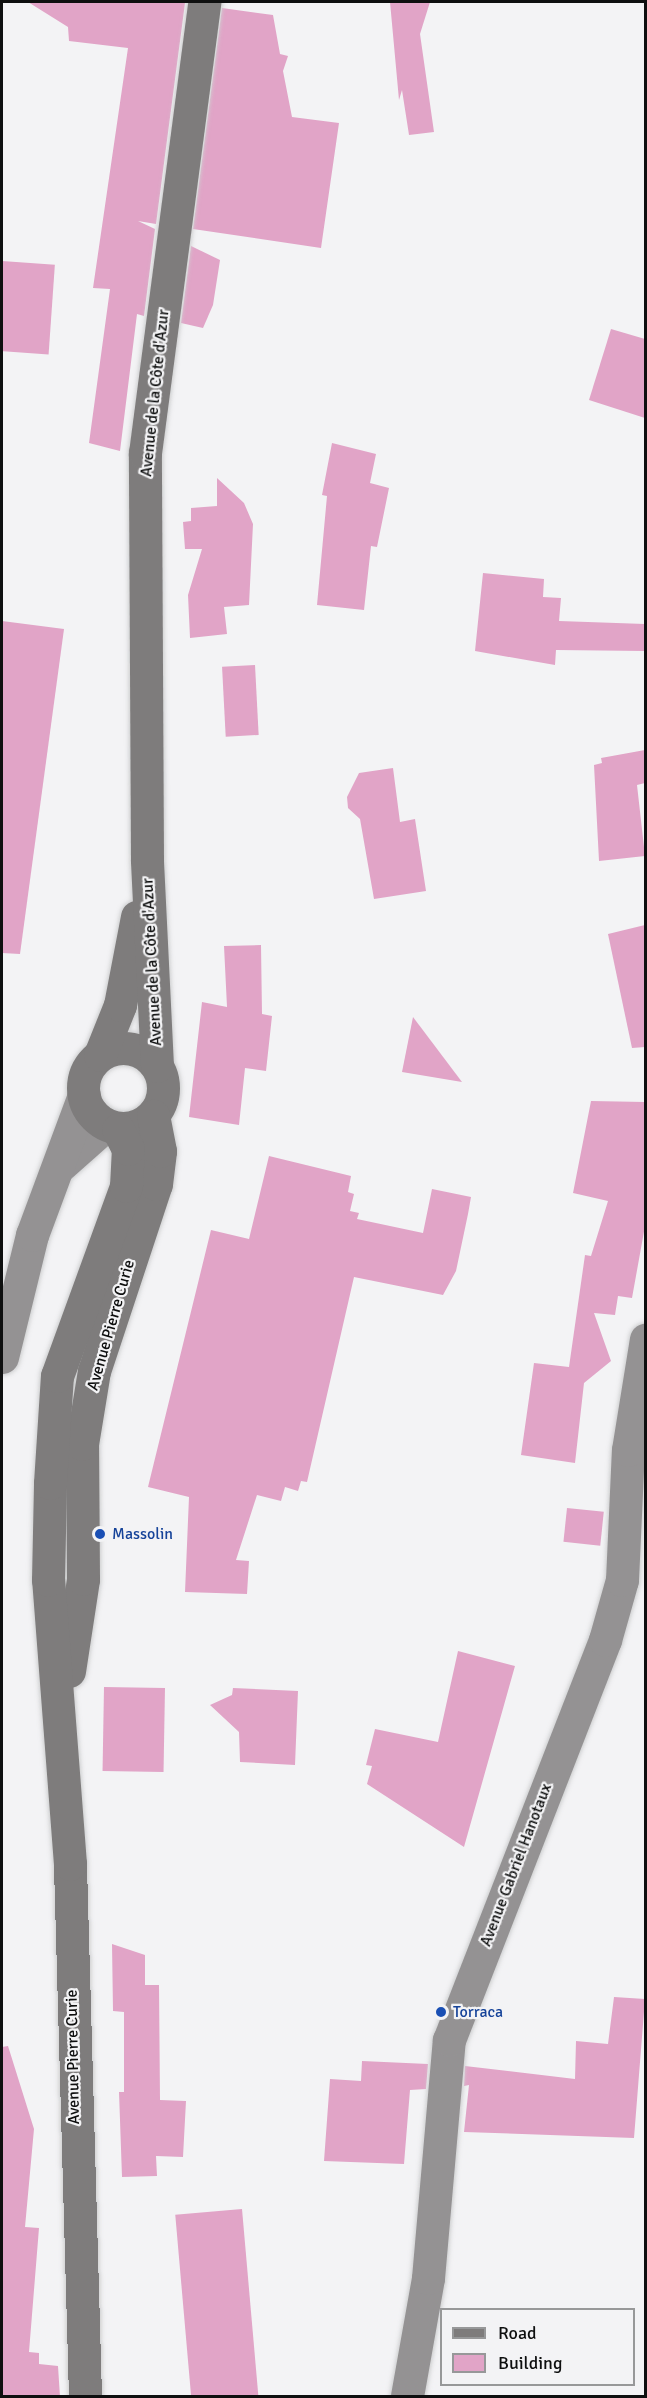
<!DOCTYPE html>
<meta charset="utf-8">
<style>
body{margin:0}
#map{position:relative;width:647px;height:2398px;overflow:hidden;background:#f3f3f5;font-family:Signika,sans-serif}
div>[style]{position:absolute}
.building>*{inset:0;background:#e1a4c7;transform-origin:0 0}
.roads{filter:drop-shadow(0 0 2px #cecfd0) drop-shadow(0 0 2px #cecfd0)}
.secondary>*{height:33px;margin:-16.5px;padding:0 16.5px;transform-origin:16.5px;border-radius:16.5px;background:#949293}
.primary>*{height:33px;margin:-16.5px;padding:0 16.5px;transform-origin:16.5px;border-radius:16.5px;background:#7e7c7c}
.primary>.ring{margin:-16.5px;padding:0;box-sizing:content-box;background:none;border:33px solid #7e7c7c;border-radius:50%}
.dots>*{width:16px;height:16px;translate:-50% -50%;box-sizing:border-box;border:3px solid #f3f3f5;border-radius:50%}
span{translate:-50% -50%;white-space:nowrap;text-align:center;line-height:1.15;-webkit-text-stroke:4.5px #f3f3f5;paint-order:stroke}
.street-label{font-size:16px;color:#0e0f0f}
.transit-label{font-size:16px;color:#164399}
.left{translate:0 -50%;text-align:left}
.frame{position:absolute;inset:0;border:3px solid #0e0f0f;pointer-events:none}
.legend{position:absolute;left:440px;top:2308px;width:195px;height:78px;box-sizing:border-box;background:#f3f3f5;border:2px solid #979899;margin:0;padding:8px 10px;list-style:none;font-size:18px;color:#0e0f0f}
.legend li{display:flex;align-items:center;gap:12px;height:30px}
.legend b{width:30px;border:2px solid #979899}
</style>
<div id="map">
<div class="building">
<i style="clip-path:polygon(28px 2px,185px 3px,156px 224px,138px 221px,155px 229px,144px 316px,137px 314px,120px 451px,89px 443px,110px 289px,93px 288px,128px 48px,69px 41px,68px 27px)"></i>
<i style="clip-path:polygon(390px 2px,430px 2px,420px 34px,434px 132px,409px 135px,402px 90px,399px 100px)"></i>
<i style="clip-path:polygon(222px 8px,273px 15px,280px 54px,288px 56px,283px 71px,292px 117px,339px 123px,321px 248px,193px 229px)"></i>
<i style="clip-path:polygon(191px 246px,220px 260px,213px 305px,203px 328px,181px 323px)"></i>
<i style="left:2px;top:261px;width:53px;height:90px;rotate:4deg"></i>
<i style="clip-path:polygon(611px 329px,645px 339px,645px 418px,589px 400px)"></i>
<i style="clip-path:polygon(332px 443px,376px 454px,370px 483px,389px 488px,377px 547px,371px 546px,364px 610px,317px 605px,327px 496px,322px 495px)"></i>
<i style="clip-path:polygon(217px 478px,244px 503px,253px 524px,249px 605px,224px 607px,227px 634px,190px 638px,188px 595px,202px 549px,185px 549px,183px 522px,191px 521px,191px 508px,217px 506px)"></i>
<i style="clip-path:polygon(483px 573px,544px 579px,543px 597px,561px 598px,559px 621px,645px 624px,645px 651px,556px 650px,555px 665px,475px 651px)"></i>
<i style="clip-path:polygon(2px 621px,64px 629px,20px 954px,2px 953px)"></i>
<i style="left:255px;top:665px;width:70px;height:33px;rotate:87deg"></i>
<i style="clip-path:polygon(645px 750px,645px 783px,637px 785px,645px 856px,599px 861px,594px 765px,602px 763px,601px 758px)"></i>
<i style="clip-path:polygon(393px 768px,400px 822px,415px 819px,426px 891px,374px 899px,360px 819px,348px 808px,347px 797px,359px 773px)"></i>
<i style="clip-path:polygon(645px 925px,645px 1047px,632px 1048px,608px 934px)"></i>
<i style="clip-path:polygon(261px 945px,262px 1014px,272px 1016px,266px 1071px,245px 1068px,239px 1125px,189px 1117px,202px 1002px,227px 1007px,224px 946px)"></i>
<i style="clip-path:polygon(413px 1017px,462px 1082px,402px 1072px)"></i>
<i style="clip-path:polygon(591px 1101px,645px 1102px,645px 1226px,632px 1298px,618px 1296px,615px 1315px,594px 1313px,611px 1361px,584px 1383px,575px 1463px,521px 1455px,534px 1363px,569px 1367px,585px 1255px,591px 1256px,608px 1201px,573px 1193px)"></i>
<i style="clip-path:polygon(269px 1156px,351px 1176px,348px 1192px,354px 1194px,350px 1211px,359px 1213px,357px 1219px,423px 1233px,432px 1189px,471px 1197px,468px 1214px,456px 1271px,443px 1295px,354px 1277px,307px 1482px,301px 1481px,298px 1491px,285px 1487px,281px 1501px,257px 1495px,236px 1560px,249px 1561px,247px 1594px,185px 1592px,189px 1497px,148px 1487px,211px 1230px,249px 1239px)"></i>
<i style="left:567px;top:1508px;width:37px;height:34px;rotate:6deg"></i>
<i style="clip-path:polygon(458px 1651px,515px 1666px,464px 1847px,367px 1784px,372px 1766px,366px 1765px,375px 1729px,438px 1742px)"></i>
<i style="left:104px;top:1687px;width:61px;height:84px;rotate:1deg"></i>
<i style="clip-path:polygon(233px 1688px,298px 1691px,295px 1765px,240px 1762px,239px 1732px,210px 1705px,232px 1695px)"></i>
<i style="clip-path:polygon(112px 1944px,145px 1955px,145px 1985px,159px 1985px,160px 2100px,186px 2101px,183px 2157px,156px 2156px,157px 2176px,122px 2177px,119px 2092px,124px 2092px,124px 2012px,113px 2011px)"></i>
<i style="clip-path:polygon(614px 1997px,645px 1999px,634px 2138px,464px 2132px,469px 2085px,464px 2086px,465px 2066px,575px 2079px,576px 2041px,608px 2044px)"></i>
<i style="clip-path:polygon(8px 2046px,34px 2129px,25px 2227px,39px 2228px,29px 2352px,39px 2353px,39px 2364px,58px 2366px,60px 2397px,2px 2397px,2px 2047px)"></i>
<i style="clip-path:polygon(362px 2061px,428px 2064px,426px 2089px,410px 2090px,404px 2164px,324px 2161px,330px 2079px,361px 2081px)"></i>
<i style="left:242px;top:2209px;width:189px;height:67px;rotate:85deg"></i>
</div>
<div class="roads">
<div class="secondary">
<i style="left:62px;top:1164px;width:59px;rotate:-41.6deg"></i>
<i style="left:2px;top:1357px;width:126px;rotate:-76.2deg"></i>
<i style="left:32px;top:1235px;width:149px;rotate:-69.6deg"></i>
<i style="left:407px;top:2396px;width:120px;rotate:-79.9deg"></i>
<i style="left:428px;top:2278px;width:239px;rotate:-85deg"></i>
<i style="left:449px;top:2040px;width:429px;rotate:-68.7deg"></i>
<i style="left:605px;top:1640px;width:62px;rotate:-74.2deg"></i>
<i style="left:622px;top:1580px;width:130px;rotate:-87.4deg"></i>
<i style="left:628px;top:1450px;width:112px;rotate:-80.8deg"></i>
</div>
<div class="primary">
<i class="ring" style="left:83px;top:1048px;width:47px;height:47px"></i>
<i style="left:100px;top:1055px;width:54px;rotate:-68.2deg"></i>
<i style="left:120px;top:1005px;width:90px;rotate:-79.1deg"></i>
<i style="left:157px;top:1066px;width:207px;rotate:-92.8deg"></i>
<i style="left:147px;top:859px;width:406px;rotate:-90.3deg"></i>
<i style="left:145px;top:453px;width:455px;rotate:-82.5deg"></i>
<i style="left:69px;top:1671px;width:93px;rotate:-81.3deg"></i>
<i style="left:83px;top:1579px;width:135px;rotate:-90.4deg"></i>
<i style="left:82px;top:1444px;width:74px;rotate:-80.7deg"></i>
<i style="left:94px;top:1371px;width:197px;rotate:-71.7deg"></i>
<i style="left:156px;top:1184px;width:33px;rotate:-83deg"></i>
<i style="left:160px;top:1151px;width:36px;rotate:-101deg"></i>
<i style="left:85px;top:2396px;width:532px;rotate:-91.62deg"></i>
<i style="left:70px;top:1864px;width:285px;rotate:-94.4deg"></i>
<i style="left:48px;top:1580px;width:97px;rotate:-88.8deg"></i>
<i style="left:50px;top:1483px;width:107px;rotate:-86.3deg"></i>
<i style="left:57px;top:1376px;width:202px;rotate:-70deg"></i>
<i style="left:126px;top:1186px;width:37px;rotate:-87deg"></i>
<i style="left:128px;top:1149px;width:22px;rotate:-117deg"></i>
</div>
</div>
<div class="dots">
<i style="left:100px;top:1534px;background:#1a4fb4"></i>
<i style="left:441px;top:2012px;background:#1a4fb4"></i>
</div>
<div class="street-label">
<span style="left:155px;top:393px;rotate:-84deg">Avenue de la Côte d'Azur</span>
<span style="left:152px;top:962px;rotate:-93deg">Avenue de la Côte d'Azur</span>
<span style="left:111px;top:1325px;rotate:-74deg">Avenue Pierre Curie</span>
<span style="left:516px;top:1865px;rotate:-69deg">Avenue Gabriel Hanotaux</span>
<span style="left:73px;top:2057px;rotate:-91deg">Avenue Pierre Curie</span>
</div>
<div class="transit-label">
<span class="left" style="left:112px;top:1534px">Massolin</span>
<span class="left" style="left:453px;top:2012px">Torraca</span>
</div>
<div class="frame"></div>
<ul class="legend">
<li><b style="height:8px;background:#7e7c7c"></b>Road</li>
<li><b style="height:16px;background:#e1a4c7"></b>Building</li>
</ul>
</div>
